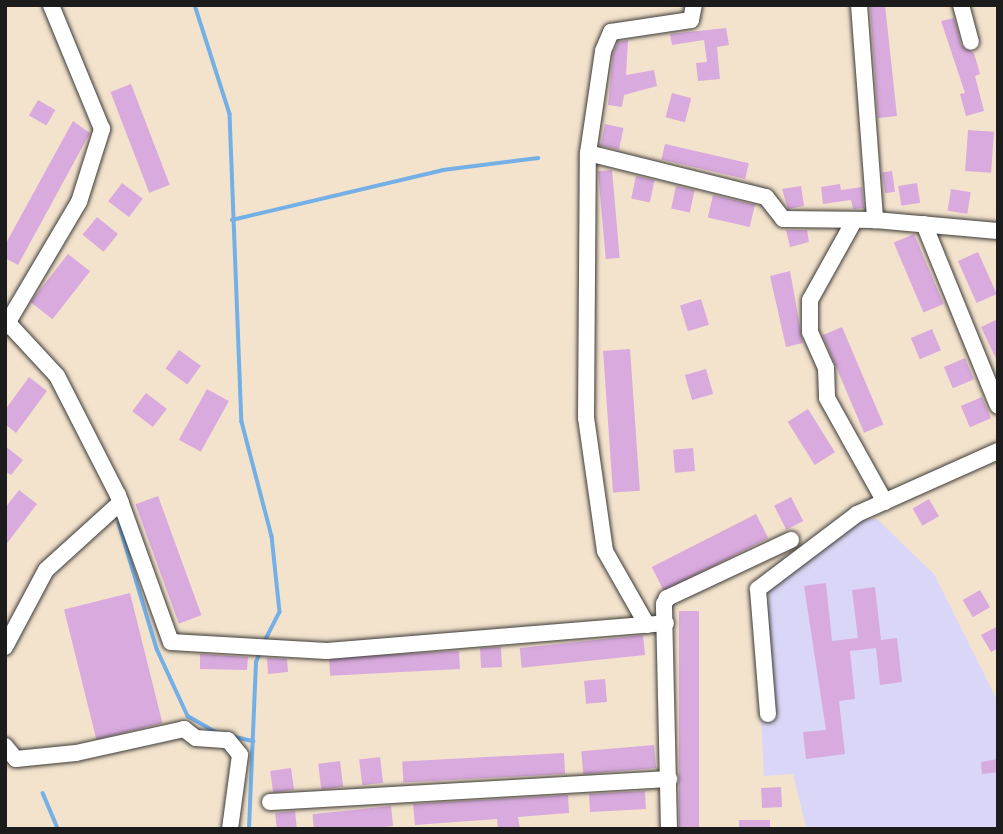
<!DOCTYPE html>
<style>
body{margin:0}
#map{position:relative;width:1003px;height:834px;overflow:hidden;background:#f3e3cd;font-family:"IM FELL Double Pica",serif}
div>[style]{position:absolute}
.built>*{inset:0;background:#dad6f7}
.stream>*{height:3.5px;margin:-1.75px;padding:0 1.75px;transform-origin:1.75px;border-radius:1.75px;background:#74b0e6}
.building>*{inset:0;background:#d9aadd;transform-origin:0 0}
.roads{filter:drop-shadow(0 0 2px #3c3a37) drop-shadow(0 0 2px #3c3a37)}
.minor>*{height:16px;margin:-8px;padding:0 8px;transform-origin:8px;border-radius:8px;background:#fff}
span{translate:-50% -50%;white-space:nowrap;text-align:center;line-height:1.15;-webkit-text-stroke:6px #f6f6f2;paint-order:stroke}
.frame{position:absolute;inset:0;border:7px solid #1c1c1c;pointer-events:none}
</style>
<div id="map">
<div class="built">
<i style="clip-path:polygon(877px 519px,934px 574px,998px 702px,998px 829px,806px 827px,793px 774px,764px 776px,755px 604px,769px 603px,769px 591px,858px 520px)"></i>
</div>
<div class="stream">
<i style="left:195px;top:5px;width:114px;rotate:72.2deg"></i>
<i style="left:230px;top:114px;width:308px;rotate:87.8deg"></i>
<i style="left:242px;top:422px;width:118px;rotate:75.3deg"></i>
<i style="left:272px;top:536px;width:76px;rotate:84deg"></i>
<i style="left:280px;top:612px;width:36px;rotate:117deg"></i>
<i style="left:232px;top:220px;width:217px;rotate:-13.3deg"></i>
<i style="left:443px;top:170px;width:96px;rotate:-7.2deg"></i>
<i style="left:119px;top:523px;width:132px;rotate:73.2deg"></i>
<i style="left:157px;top:649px;width:74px;rotate:65.2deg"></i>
<i style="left:188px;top:716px;width:34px;rotate:30deg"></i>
<i style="left:231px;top:736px;width:23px;rotate:13deg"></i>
<i style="left:43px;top:793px;width:39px;rotate:67deg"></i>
<i style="left:249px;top:829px;width:167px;rotate:-87.6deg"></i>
<i style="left:256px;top:662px;width:12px;rotate:-66deg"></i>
</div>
<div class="building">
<i style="clip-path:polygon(870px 5px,885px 5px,897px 116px,878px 118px)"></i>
<i style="clip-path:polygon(954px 18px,961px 45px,974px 53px,980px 74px,975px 76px,984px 111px,966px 116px,960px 94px,965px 93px,941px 21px)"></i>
<i style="clip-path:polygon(726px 28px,729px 45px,717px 47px,720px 79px,698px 81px,696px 63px,707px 62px,704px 40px,672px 45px,670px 34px)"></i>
<i style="clip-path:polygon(628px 40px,626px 75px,654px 70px,657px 86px,624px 95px,622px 107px,608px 105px,613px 54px,618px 42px)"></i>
<i style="left:131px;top:84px;width:108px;height:22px;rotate:69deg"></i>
<i style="left:672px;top:93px;width:20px;height:25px;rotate:15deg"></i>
<i style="left:38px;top:100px;width:20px;height:18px;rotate:30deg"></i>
<i style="clip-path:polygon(73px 121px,90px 133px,18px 265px,5px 258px,5px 245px)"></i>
<i style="left:605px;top:124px;width:19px;height:22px;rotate:12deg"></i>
<i style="left:968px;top:130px;width:26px;height:41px;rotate:4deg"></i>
<i style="left:665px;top:144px;width:86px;height:16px;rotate:13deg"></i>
<i style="left:612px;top:170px;width:88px;height:14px;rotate:85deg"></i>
<i style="left:892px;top:171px;width:21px;height:10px;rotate:82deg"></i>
<i style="left:636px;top:176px;width:19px;height:23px;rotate:12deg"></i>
<i style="left:122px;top:183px;width:26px;height:23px;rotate:37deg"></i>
<i style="left:917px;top:183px;width:20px;height:19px;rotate:81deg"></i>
<i style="clip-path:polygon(840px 184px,841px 190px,862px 187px,864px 208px,853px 209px,851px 200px,823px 204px,821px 187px)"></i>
<i style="left:676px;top:186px;width:19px;height:23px;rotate:12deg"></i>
<i style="clip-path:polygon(801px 186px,804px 206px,788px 209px,782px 189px)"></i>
<i style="left:951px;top:189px;width:20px;height:22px;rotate:9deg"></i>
<i style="left:713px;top:195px;width:43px;height:23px;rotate:13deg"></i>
<i style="left:97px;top:217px;width:27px;height:23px;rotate:39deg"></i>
<i style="clip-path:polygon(786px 230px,807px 230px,809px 242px,790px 247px)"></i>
<i style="left:914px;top:234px;width:76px;height:22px;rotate:67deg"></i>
<i style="left:978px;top:252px;width:46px;height:22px;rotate:66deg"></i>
<i style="left:68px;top:254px;width:28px;height:61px;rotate:38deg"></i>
<i style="clip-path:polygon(790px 271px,803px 343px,786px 347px,770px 276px)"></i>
<i style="left:701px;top:299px;width:27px;height:22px;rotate:73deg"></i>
<i style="clip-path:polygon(998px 319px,998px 363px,981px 327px)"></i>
<i style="left:842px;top:327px;width:106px;height:21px;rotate:67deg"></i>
<i style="left:932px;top:329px;width:23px;height:23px;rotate:67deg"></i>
<i style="left:630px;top:349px;width:142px;height:27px;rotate:86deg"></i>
<i style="left:179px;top:350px;width:27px;height:23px;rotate:36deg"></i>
<i style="left:965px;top:358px;width:23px;height:23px;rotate:67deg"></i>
<i style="left:706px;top:369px;width:26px;height:22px;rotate:74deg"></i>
<i style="clip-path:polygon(29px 377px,47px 391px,16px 433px,5px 424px,5px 410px)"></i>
<i style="left:207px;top:389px;width:25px;height:58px;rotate:29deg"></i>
<i style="left:146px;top:393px;width:26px;height:23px;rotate:37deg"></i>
<i style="left:982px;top:397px;width:23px;height:23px;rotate:67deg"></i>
<i style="left:808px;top:409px;width:51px;height:24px;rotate:58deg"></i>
<i style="clip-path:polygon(5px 446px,23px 460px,11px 475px,5px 471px)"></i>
<i style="left:693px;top:448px;width:23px;height:20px;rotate:85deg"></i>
<i style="clip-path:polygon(19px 490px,37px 504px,5px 546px,5px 508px)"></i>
<i style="left:158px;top:496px;width:127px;height:24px;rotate:70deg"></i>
<i style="left:791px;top:497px;width:27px;height:19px;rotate:63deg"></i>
<i style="left:929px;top:499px;width:20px;height:19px;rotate:60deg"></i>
<i style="left:756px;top:514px;width:27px;height:117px;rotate:63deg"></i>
<i style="clip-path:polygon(826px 583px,832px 641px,858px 638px,852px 590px,875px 587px,881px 640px,897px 638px,902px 682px,880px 685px,876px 648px,850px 651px,855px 699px,839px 701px,845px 754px,806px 759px,803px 732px,826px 730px,804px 586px)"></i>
<i style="left:980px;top:590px;width:20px;height:20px;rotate:60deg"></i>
<i style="left:130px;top:593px;width:134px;height:68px;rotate:76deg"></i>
<i style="left:679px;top:611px;width:20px;height:218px"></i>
<i style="clip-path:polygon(998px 626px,998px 648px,991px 652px,981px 635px)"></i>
<i style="left:643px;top:635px;width:20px;height:124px;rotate:84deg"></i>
<i style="left:501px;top:647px;width:20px;height:21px;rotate:87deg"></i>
<i style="left:459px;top:651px;width:18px;height:130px;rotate:87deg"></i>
<i style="clip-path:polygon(200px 654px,248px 657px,247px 670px,200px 669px)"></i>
<i style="clip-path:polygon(267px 658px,287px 659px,288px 672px,268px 674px)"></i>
<i style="left:605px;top:679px;width:23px;height:21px;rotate:85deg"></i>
<i style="left:654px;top:745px;width:23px;height:73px;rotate:85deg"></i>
<i style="left:564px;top:753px;width:21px;height:162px;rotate:87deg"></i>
<i style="left:380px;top:757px;width:26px;height:21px;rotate:83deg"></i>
<i style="clip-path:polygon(998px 759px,998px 772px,982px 774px,981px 762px)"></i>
<i style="left:340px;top:761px;width:26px;height:22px;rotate:83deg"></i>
<i style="left:291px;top:768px;width:22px;height:21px;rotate:82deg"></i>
<i style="left:781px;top:787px;width:20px;height:20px;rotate:87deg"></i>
<i style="left:645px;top:791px;width:18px;height:56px;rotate:87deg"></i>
<i style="clip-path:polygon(568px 795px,569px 813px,518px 817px,520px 829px,498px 829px,497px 819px,415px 825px,413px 804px)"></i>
<i style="left:391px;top:806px;width:20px;height:79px;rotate:84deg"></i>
<i style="left:295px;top:811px;width:18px;height:20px;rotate:84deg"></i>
<i style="left:770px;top:820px;width:9px;height:31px;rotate:90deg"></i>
</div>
<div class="roads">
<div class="minor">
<i style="left:859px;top:5px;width:216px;rotate:85.7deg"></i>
<i style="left:961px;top:5px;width:38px;rotate:75deg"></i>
<i style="left:588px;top:153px;width:183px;rotate:13.9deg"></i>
<i style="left:766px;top:197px;width:28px;rotate:52deg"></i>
<i style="left:783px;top:219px;width:92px;rotate:0.6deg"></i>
<i style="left:875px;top:220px;width:123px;rotate:5.1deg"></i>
<i style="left:854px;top:221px;width:90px;rotate:119.1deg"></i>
<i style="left:810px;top:300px;width:32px;rotate:90deg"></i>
<i style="left:810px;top:332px;width:39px;rotate:66deg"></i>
<i style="left:826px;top:368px;width:30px;rotate:88deg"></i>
<i style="left:827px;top:398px;width:119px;rotate:60.9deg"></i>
<i style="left:924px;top:224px;width:196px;rotate:67.9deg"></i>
<i style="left:8px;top:323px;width:72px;rotate:47.2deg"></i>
<i style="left:57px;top:376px;width:134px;rotate:62.9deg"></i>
<i style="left:118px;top:495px;width:156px;rotate:70.2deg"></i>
<i style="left:171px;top:642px;width:156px;rotate:3.3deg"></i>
<i style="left:327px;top:651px;width:340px;rotate:-4.7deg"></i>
<i style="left:5px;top:327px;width:145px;rotate:-59.4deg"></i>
<i style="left:79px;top:202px;width:77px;rotate:-72.5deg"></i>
<i style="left:102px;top:129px;width:134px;rotate:-112.4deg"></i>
<i style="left:647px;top:625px;width:85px;rotate:-119.6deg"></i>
<i style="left:605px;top:551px;width:134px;rotate:-98.1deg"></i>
<i style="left:586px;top:418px;width:265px;rotate:-89.6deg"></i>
<i style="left:588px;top:153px;width:103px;rotate:-81.6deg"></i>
<i style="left:603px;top:51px;width:21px;rotate:-67deg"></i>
<i style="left:611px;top:32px;width:81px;rotate:-8.5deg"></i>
<i style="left:691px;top:20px;width:15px;rotate:-79deg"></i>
<i style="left:5px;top:647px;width:87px;rotate:-62deg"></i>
<i style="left:46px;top:570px;width:101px;rotate:-42.2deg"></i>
<i style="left:768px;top:714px;width:125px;rotate:-94.6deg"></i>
<i style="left:758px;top:589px;width:124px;rotate:-37.1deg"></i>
<i style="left:857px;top:514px;width:154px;rotate:-24.1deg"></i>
<i style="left:5px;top:746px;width:17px;rotate:50deg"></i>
<i style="left:16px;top:759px;width:60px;rotate:-5.7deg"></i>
<i style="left:76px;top:753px;width:111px;rotate:-12.5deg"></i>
<i style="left:184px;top:729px;width:15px;rotate:37deg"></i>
<i style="left:196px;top:738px;width:32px;rotate:4deg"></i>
<i style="left:228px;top:740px;width:19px;rotate:51deg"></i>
<i style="left:240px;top:755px;width:75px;rotate:97.7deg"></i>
<i style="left:270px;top:802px;width:400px;rotate:-3.3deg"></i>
<i style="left:669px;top:829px;width:225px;rotate:-91.3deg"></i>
<i style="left:664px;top:604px;width:7px;rotate:-63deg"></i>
<i style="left:667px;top:598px;width:137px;rotate:-25.1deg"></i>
</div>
</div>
<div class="frame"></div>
</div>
